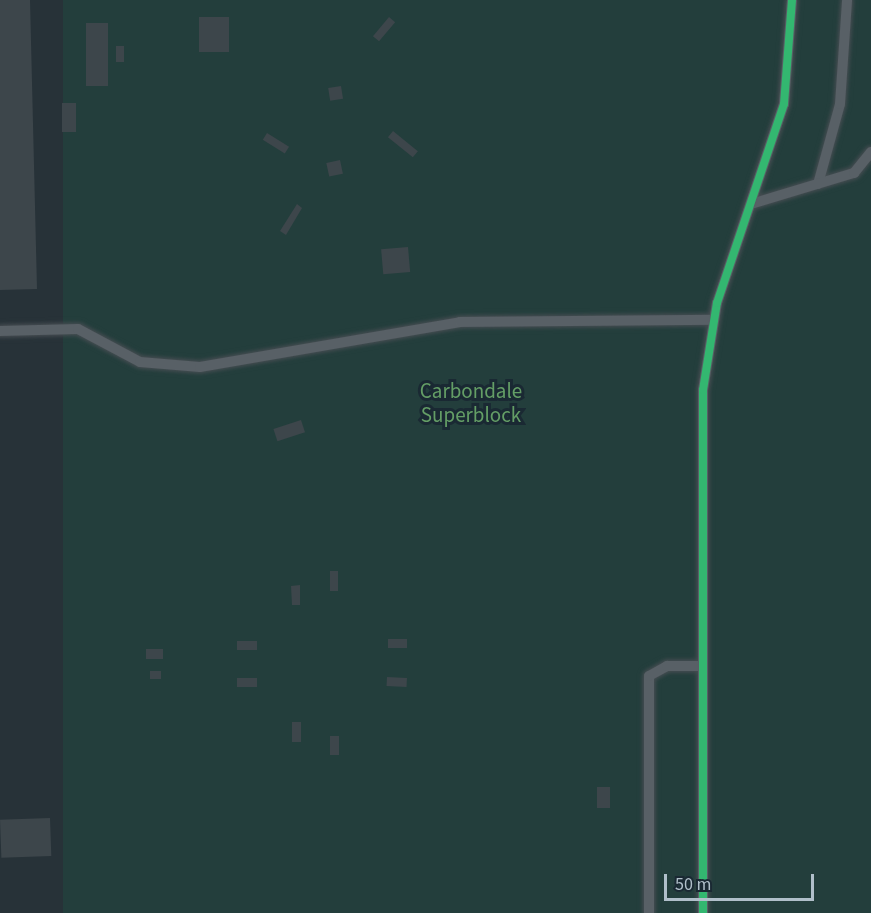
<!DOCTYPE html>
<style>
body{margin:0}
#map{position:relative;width:871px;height:913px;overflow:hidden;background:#273238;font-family:"Source Sans 3",sans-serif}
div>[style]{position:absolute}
.green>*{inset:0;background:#233e3c;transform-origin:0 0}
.building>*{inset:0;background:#3d464b;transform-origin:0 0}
.roads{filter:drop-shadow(0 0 2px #464d52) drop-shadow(0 0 2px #464d52)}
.lane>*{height:10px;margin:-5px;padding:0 5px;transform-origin:5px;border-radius:5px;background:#586066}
.cycleway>*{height:8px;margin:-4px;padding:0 4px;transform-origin:4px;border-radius:4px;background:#33b770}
span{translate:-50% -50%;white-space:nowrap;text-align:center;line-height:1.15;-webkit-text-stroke:6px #1a2933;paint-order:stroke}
.park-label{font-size:21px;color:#649e66}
.scale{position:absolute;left:664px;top:874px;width:150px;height:27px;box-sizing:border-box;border:3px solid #b0bfca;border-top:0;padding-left:8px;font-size:18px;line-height:21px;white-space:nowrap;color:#b0bfca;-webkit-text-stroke:4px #1a2933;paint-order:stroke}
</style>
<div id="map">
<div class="green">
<i style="left:63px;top:0;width:808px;height:913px"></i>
</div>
<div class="building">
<i style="clip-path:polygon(0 0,30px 0,37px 289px,0 290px)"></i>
<i style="left:199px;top:17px;width:30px;height:35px"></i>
<i style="left:389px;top:17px;width:8px;height:25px;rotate:40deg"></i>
<i style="left:86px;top:23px;width:22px;height:63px"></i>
<i style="left:116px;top:46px;width:8px;height:16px"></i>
<i style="left:341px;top:86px;width:13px;height:13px;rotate:81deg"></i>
<i style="left:62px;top:103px;width:14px;height:29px"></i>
<i style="left:393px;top:131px;width:32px;height:8px;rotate:39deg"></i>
<i style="left:267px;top:133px;width:26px;height:8px;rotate:32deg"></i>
<i style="left:340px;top:160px;width:14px;height:14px;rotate:78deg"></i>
<i style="clip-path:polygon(297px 204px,302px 208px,286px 235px,280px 231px)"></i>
<i style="left:408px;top:247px;width:25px;height:27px;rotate:85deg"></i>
<i style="left:301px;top:420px;width:13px;height:29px;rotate:72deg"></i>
<i style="left:330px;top:571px;width:8px;height:20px"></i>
<i style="clip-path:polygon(300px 585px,300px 605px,292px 605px,291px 586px)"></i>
<i style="left:388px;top:639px;width:19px;height:9px"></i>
<i style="left:237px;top:641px;width:20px;height:9px"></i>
<i style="left:146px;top:649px;width:17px;height:10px"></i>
<i style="left:161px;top:671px;width:8px;height:11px;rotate:90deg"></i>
<i style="left:387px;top:677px;width:20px;height:9px;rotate:3deg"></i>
<i style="left:237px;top:678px;width:20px;height:9px"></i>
<i style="left:292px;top:722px;width:9px;height:20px"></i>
<i style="left:330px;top:736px;width:9px;height:19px"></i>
<i style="left:597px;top:787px;width:13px;height:21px"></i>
<i style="left:50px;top:818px;width:38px;height:50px;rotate:88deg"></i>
</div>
<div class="roads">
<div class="lane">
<i style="left:818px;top:184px;width:83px;rotate:-74.6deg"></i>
<i style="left:840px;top:104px;width:104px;rotate:-86.1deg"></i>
<i style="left:751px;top:204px;width:108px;rotate:-16.8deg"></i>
<i style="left:854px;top:173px;width:27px;rotate:-51deg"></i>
<i style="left:0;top:331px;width:78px;rotate:-1.5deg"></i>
<i style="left:78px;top:329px;width:70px;rotate:28deg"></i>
<i style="left:140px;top:362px;width:60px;rotate:4.8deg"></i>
<i style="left:200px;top:367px;width:264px;rotate:-9.8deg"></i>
<i style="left:460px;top:322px;width:253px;rotate:-0.5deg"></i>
<i style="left:649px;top:913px;width:237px;rotate:-90deg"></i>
<i style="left:649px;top:676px;width:21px;rotate:-29deg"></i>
<i style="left:667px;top:666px;width:35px"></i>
<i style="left:703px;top:913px;width:523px;rotate:-90deg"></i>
<i style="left:703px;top:390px;width:88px;rotate:-80.9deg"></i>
<i style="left:717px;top:303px;width:210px;rotate:-71.4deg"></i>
<i style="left:784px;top:104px;width:104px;rotate:-85.6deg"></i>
</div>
</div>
<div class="cycleway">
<i style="left:703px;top:913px;width:523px;rotate:-90deg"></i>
<i style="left:703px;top:390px;width:88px;rotate:-80.9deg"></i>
<i style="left:717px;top:303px;width:210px;rotate:-71.4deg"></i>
<i style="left:784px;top:104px;width:104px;rotate:-85.6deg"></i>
</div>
<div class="park-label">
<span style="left:471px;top:403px">Carbondale<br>Superblock</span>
</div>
<div class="scale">50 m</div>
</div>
